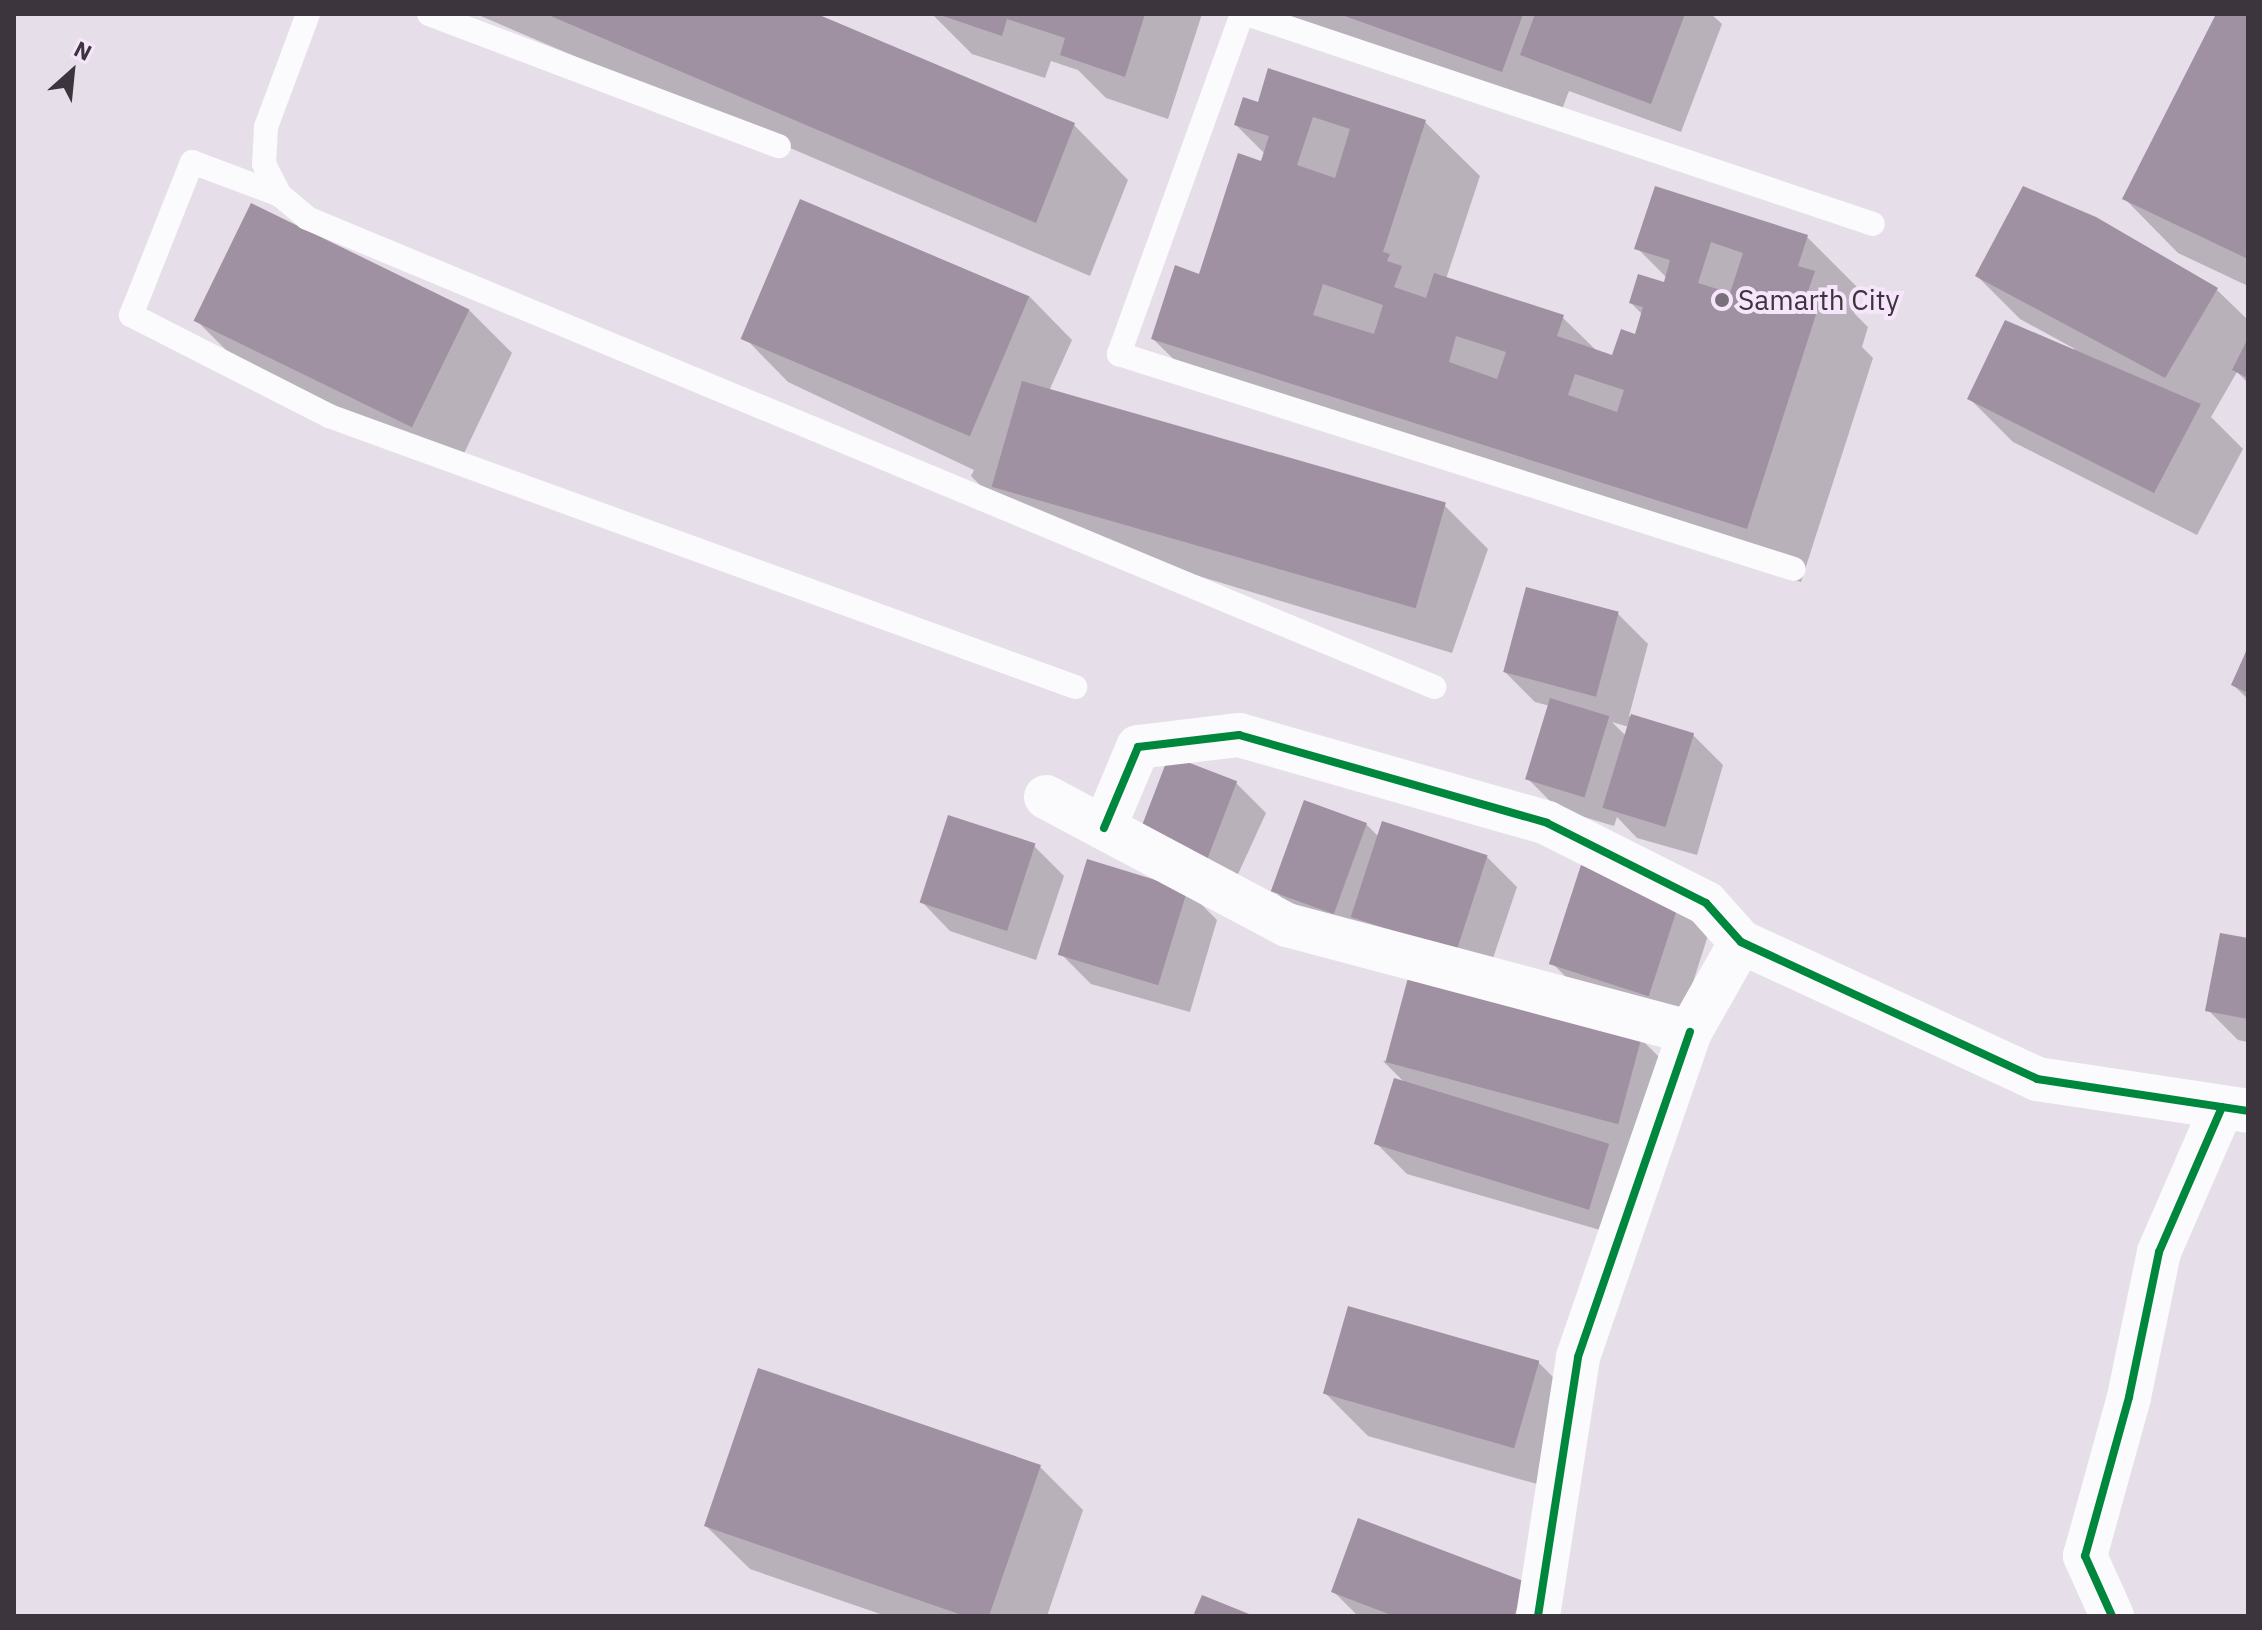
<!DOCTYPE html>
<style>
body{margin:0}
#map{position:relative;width:2262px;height:1630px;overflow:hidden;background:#e6dee8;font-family:"IBM Plex Sans",sans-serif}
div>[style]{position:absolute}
.shadow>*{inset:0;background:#0003}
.building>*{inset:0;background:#9f90a2;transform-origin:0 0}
.service>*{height:24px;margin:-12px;padding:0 12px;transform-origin:12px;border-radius:12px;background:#fbfafc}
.minor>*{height:44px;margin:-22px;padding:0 22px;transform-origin:22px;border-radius:22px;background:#fbfafc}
.cycleway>*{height:8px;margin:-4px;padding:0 4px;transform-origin:4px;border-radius:4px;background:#00873e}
.dots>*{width:22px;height:22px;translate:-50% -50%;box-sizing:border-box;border:4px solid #f7e6fb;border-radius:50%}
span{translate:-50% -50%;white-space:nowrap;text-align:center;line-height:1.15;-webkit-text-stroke:8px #f7e6fb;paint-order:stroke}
.poi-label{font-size:28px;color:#3c353e}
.left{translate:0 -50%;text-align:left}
.frame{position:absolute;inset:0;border:16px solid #3c353e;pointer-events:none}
.north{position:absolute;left:32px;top:32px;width:80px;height:80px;-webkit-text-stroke:6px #f7e6fb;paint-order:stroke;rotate:27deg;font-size:22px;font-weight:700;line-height:32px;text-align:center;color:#3c353e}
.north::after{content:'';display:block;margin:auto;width:28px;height:36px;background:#3c353e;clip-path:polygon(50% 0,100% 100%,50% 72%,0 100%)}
</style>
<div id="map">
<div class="shadow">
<i style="clip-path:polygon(476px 14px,812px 14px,1074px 125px,1128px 180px,1090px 276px)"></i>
<i style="clip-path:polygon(932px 14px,1202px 14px,1168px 119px,1106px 98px,1078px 70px,1051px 61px,1045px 78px,972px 54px)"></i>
<i style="clip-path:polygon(1289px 14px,1711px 14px,1722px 24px,1681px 132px,1569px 91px,1556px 125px,1314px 40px)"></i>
<i style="clip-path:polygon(2218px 14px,2248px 14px,2248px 286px,2178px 253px,2124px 198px)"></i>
<i style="clip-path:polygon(1259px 104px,1425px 122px,1480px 176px,1446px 279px,1562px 317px,1598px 352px,1614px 357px,1636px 337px,1643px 315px,1631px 303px,1665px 285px,1667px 278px,1637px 248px,1656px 188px,1807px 237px,1861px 291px,1854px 313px,1868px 327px,1862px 347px,1873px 358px,1801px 582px,1208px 393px,1153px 339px,1200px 276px,1262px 163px,1265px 154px,1236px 125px)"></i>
<i style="clip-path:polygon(2095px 219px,2217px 290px,2248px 320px,2248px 383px,2237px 372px,2211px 417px,2243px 449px,2197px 535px,2013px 442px,1969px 398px,2075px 349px,2020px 319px,1977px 276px)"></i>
<i style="clip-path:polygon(1029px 296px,1072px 340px,1049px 391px,1445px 506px,1488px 549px,1452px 653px,1014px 520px,971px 476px,974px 470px,788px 382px,745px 338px)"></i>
<i style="clip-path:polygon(469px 310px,512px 353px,457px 468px,240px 364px,197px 321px)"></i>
<i style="clip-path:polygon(evenodd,1618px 614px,1648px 644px,1629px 716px,1693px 735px,1723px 765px,1697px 855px,1637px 838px,1617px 817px,1614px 826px,1558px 809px,1528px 779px,1550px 706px,1535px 702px,1505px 672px,1618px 614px,1612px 722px,1629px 727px,1627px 737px,1612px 722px)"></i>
<i style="clip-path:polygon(2248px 652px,2248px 699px,2233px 685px)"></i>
<i style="clip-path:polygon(1236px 783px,1266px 813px,1228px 896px,1168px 865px)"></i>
<i style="clip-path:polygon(1366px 824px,1379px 837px,1487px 857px,1517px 887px,1486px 979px,1304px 920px,1274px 890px)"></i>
<i style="clip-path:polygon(1034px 846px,1064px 876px,1036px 960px,950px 931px,921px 901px)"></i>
<i style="clip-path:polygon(1187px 890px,1217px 920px,1190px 1012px,1091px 984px,1061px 954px)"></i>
<i style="clip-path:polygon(1680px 899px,1710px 929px,1679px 1026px,1582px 993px,1552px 963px)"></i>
<i style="clip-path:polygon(2248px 940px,2248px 1042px,2238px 1040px,2208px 1010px)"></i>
<i style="clip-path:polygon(1641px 1039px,1684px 1082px,1621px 1236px,1407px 1174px,1377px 1144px,1405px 1083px,1383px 1061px)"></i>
<i style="clip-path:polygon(1538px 1362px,1582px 1406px,1558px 1490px,1368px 1436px,1325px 1393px)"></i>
<i style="clip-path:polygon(1040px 1467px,1083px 1510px,1047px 1616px,886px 1616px,750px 1569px,706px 1526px)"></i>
<i style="clip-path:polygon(1359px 1521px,1554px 1616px,1358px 1616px,1333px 1591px)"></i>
</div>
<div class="building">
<i style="clip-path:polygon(546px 14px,817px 14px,1075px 123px,1036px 223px)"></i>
<i style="clip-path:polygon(937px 14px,1145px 14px,1125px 77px,1060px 55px,1065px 38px,1007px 19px,1002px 36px)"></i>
<i style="clip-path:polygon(1339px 14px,1523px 14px,1502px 72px)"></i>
<i style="clip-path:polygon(1535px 14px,1685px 14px,1651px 104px,1520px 55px)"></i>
<i style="clip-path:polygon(2216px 14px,2248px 14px,2248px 259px,2122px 199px)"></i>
<i style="clip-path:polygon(evenodd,1268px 68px,1426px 120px,1383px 252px,1390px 254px,1387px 261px,1402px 266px,1394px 287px,1426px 298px,1434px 273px,1564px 315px,1557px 336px,1612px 355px,1621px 329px,1635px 334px,1643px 307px,1629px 303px,1638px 274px,1664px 282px,1670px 260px,1634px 249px,1655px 186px,1808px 235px,1798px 266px,1815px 271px,1806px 297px,1820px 302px,1747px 529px,1151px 339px,1175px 265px,1199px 274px,1238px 153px,1261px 161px,1269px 136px,1234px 125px,1243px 97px,1258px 102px,1268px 68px,1313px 117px,1350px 129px,1335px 178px,1297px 165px,1313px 117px,1268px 68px,1711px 242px,1743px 253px,1730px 293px,1698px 283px,1711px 242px,1268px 68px,1323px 284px,1383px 305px,1374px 334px,1313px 315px,1323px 284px,1268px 68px,1456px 336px,1506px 352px,1497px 379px,1449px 362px,1456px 336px,1268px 68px,1575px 374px,1624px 390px,1617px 412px,1568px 395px,1575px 374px)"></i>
<i style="clip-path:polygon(2023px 186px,2096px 217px,2218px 288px,2165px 378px,1975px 276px)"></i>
<i style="left:800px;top:199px;width:249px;height:152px;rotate:23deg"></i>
<i style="left:251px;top:203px;width:243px;height:131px;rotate:26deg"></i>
<i style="clip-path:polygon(2005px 320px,2201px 404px,2154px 493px,1967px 399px)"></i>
<i style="clip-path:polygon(2248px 338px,2248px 378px,2232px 370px)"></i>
<i style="left:1022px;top:381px;width:441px;height:110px;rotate:16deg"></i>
<i style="left:1526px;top:587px;width:96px;height:88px;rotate:15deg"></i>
<i style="clip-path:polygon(2248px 647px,2248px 693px,2231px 685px)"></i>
<i style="left:1550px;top:698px;width:62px;height:85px;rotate:17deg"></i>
<i style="left:1631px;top:714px;width:66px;height:98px;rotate:17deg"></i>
<i style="left:1169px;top:755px;width:73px;height:87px;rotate:21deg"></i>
<i style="left:1304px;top:800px;width:67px;height:97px;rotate:20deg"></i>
<i style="left:948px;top:815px;width:92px;height:92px;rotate:18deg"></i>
<i style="left:1382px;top:821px;width:111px;height:101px;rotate:18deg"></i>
<i style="left:1087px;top:859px;width:105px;height:100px;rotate:17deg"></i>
<i style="left:1581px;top:865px;width:105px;height:104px;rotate:18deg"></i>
<i style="clip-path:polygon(2220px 933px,2248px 938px,2248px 1019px,2205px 1011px)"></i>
<i style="left:1409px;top:974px;width:241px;height:91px;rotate:15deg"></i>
<i style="left:1394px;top:1078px;width:225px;height:69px;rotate:17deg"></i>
<i style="left:1348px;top:1306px;width:199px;height:91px;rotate:16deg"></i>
<i style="clip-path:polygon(758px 1368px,1041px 1465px,989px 1616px,965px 1616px,704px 1526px)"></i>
<i style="clip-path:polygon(1358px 1518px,1526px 1582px,1514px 1616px,1394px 1616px,1331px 1592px)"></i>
<i style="clip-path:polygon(1202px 1595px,1254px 1616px,1193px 1616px)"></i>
</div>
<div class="service">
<i style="left:308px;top:14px;width:121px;rotate:110.4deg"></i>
<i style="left:266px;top:127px;width:37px;rotate:93deg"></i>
<i style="left:264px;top:164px;width:35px;rotate:63deg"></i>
<i style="left:280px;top:195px;width:35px;rotate:40deg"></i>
<i style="left:307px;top:218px;width:1221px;rotate:22.59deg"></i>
<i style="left:429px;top:14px;width:374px;rotate:20.7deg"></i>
<i style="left:1242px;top:14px;width:362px;rotate:109.9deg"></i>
<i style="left:1119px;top:354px;width:708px;rotate:17.67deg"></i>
<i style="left:1247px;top:14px;width:660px;rotate:18.54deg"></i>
<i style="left:280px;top:195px;width:94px;rotate:-159.4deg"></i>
<i style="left:192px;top:162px;width:165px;rotate:111.7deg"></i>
<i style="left:131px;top:315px;width:222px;rotate:27deg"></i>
<i style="left:329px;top:416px;width:794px;rotate:19.96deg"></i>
</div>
<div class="minor">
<i style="left:1046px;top:797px;width:273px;rotate:28deg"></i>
<i style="left:1287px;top:925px;width:417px;rotate:14.9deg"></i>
<i style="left:1690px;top:1032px;width:103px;rotate:-60.5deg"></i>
<i style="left:1104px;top:828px;width:88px;rotate:-67.2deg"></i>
<i style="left:1138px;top:747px;width:102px;rotate:-6.8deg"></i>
<i style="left:1239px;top:735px;width:320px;rotate:15.9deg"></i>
<i style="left:1547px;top:823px;width:178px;rotate:26.7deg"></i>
<i style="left:1706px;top:903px;width:52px;rotate:48.1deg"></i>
<i style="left:1741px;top:942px;width:326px;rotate:24.8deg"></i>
<i style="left:2037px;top:1079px;width:213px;rotate:8.6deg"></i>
<i style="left:1538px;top:1616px;width:262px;rotate:-81.2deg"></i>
<i style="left:1578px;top:1357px;width:344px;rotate:-71deg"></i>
<i style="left:2112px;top:1616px;width:66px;rotate:-114.2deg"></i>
<i style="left:2085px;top:1556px;width:165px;rotate:-74.5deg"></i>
<i style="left:2129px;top:1397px;width:148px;rotate:-78.3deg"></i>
<i style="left:2159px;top:1252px;width:158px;rotate:-66.5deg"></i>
</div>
<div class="cycleway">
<i style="left:1104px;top:828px;width:88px;rotate:-67.2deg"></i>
<i style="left:1138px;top:747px;width:102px;rotate:-6.8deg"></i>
<i style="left:1239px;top:735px;width:320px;rotate:15.9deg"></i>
<i style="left:1547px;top:823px;width:178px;rotate:26.7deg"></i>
<i style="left:1706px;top:903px;width:52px;rotate:48.1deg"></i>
<i style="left:1741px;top:942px;width:326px;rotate:24.8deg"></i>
<i style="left:2037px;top:1079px;width:213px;rotate:8.6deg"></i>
<i style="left:1538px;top:1616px;width:262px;rotate:-81.2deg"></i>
<i style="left:1578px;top:1357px;width:344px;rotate:-71deg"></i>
<i style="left:2112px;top:1616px;width:66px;rotate:-114.2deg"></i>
<i style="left:2085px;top:1556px;width:165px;rotate:-74.5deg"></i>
<i style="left:2129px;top:1397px;width:148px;rotate:-78.3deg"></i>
<i style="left:2159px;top:1252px;width:158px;rotate:-66.5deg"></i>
</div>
<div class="dots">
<i style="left:1722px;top:300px;background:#78707a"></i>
</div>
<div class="poi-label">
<span class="left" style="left:1738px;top:300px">Samarth City</span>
</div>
<div class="frame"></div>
<div class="north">N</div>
</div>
